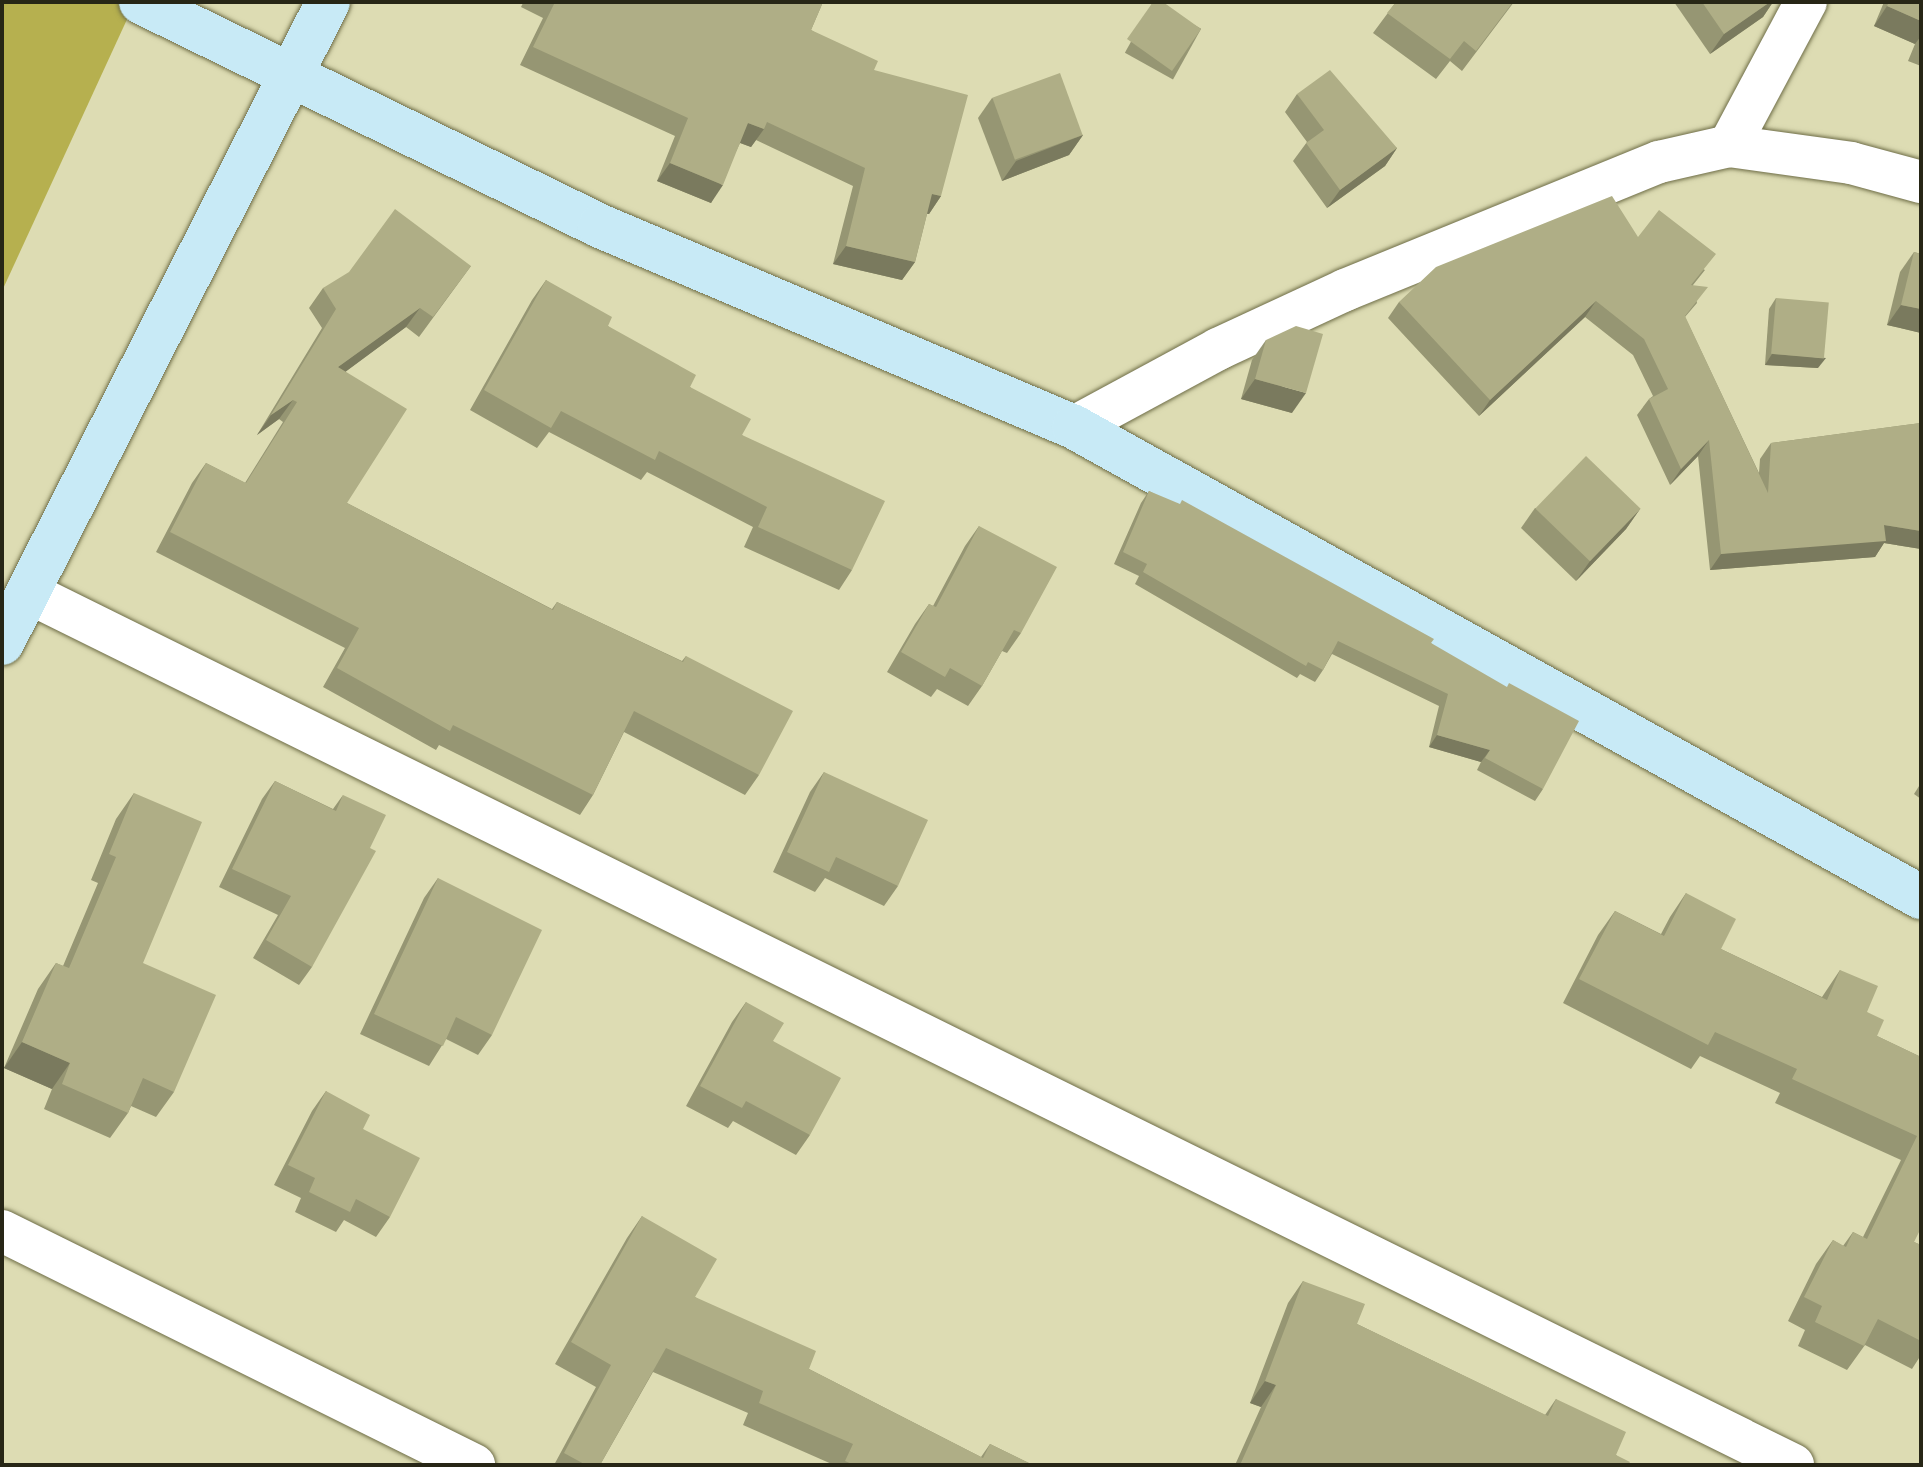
<!DOCTYPE html>
<style>
body{margin:0}
#map{position:relative;width:1923px;height:1467px;overflow:hidden;background:#dddcb3;font-family:Barlow,sans-serif}
div>[style]{position:absolute}
.forest>*{inset:0;background:#b6b04f}
.roads{filter:drop-shadow(0 0 2px #6e6d47) drop-shadow(0 0 2px #6e6d47)}
.street>*{height:42px;margin:-21px;padding:0 21px;transform-origin:21px;border-radius:21px;background:#fff}
.secondary>*{height:44px;margin:-22px;padding:0 22px;transform-origin:22px;border-radius:22px;background:#c8eaf6}
.wall>*{inset:0;background:#969673;transform-origin:0 0}
.shaded-wall>*{inset:0;background:#7a7a5e}
.building>*{inset:0;background:#afae86;transform-origin:0 0}
span{translate:-50% -50%;white-space:nowrap;text-align:center;line-height:1.15;-webkit-text-stroke:7px #fcfce7;paint-order:stroke}
.frame{position:absolute;inset:0;border:4px solid #272616;pointer-events:none}
</style>
<div id="map">
<div class="forest">
<i style="clip-path:polygon(2px 2px,135px 2px,2px 291px)"></i>
</div>
<div class="roads">
<div class="street">
<i style="left:1729px;top:146px;width:163px;rotate:-61.9deg"></i>
<i style="left:1074px;top:427px;width:164px;rotate:-28.4deg"></i>
<i style="left:1218px;top:349px;width:140px;rotate:-24.9deg"></i>
<i style="left:1345px;top:290px;width:339px;rotate:-22.2deg"></i>
<i style="left:1659px;top:162px;width:72px;rotate:-12.9deg"></i>
<i style="left:1729px;top:146px;width:123px;rotate:7.9deg"></i>
<i style="left:1851px;top:163px;width:73px;rotate:15.2deg"></i>
<i style="left:27px;top:592px;width:1970px;rotate:26.3deg"></i>
<i style="left:2px;top:1231px;width:527px;rotate:26.37deg"></i>
</div>
<div class="secondary">
<i style="left:141px;top:2px;width:511px;rotate:26.01deg"></i>
<i style="left:600px;top:226px;width:515px;rotate:22.98deg"></i>
<i style="left:1074px;top:427px;width:969px;rotate:29.03deg"></i>
<i style="left:2px;top:643px;width:719px;rotate:-63.04deg"></i>
</div>
</div>
<div class="wall">
<i style="clip-path:polygon(522px 2px,823px 2px,811px 30px,874px 70px,941px 196px,929px 214px,927px 214px,915px 262px,902px 280px,833px 264px,853px 186px,756px 140px,751px 147px,740px 143px,711px 203px,657px 181px,675px 136px,520px 65px,543px 18px,521px 7px,523px 3px)"></i>
<i style="left:1153px;top:2px;width:55px;height:58px;rotate:29deg"></i>
<i style="clip-path:polygon(1396px 2px,1514px 2px,1462px 71px,1450px 61px,1436px 79px,1373px 33px)"></i>
<i style="clip-path:polygon(1674px 2px,1773px 2px,1763px 17px,1710px 54px)"></i>
<i style="clip-path:polygon(1884px 2px,1921px 2px,1921px 66px,1908px 61px,1915px 44px,1874px 26px)"></i>
<i style="clip-path:polygon(1297px 94px,1397px 148px,1385px 166px,1327px 208px,1293px 161px,1307px 142px,1285px 112px)"></i>
<i style="clip-path:polygon(992px 98px,1083px 135px,1069px 155px,1002px 181px,978px 118px)"></i>
<i style="clip-path:polygon(1638px 237px,1705px 270px,1693px 285px,1697px 303px,1685px 317px,1759px 473px,1760px 459px,1771px 443px,1921px 423px,1921px 549px,1884px 543px,1875px 557px,1710px 570px,1698px 456px,1670px 485px,1637px 415px,1649px 399px,1653px 396px,1633px 355px,1585px 317px,1479px 416px,1388px 318px,1399px 302px)"></i>
<i style="clip-path:polygon(1914px 252px,1921px 254px,1921px 333px,1887px 325px,1900px 272px)"></i>
<i style="clip-path:polygon(471px 266px,419px 337px,406px 327px,346px 371px,347px 503px,552px 609px,557px 602px,682px 661px,686px 656px,759px 775px,745px 795px,624px 732px,593px 795px,580px 815px,439px 745px,436px 750px,323px 687px,345px 648px,156px 552px,192px 483px,206px 463px,245px 483px,283px 422px,279px 419px,257px 435px,322px 328px,309px 308px,323px 288px)"></i>
<i style="clip-path:polygon(546px 280px,690px 387px,742px 435px,852px 570px,839px 590px,744px 547px,753px 527px,647px 472px,641px 480px,549px 432px,537px 448px,470px 410px,532px 300px)"></i>
<i style="clip-path:polygon(1776px 298px,1818px 368px,1765px 365px,1769px 309px)"></i>
<i style="clip-path:polygon(1266px 340px,1292px 413px,1241px 399px,1252px 360px)"></i>
<i style="clip-path:polygon(1149px 491px,1431px 643px,1543px 789px,1535px 801px,1477px 770px,1481px 762px,1429px 747px,1439px 706px,1332px 654px,1323px 670px,1315px 682px,1300px 674px,1297px 678px,1135px 584px,1139px 576px,1114px 564px,1141px 503px)"></i>
<i style="clip-path:polygon(1535px 508px,1640px 509px,1626px 529px,1576px 581px,1521px 528px)"></i>
<i style="clip-path:polygon(979px 526px,1021px 633px,1007px 653px,1002px 651px,982px 686px,968px 706px,937px 689px,931px 697px,887px 672px,915px 624px,929px 604px,933px 606px,965px 546px)"></i>
<i style="clip-path:polygon(824px 772px,898px 886px,884px 906px,825px 878px,815px 892px,773px 872px,810px 792px)"></i>
<i style="clip-path:polygon(275px 781px,333px 809px,343px 795px,312px 967px,299px 985px,253px 958px,278px 915px,219px 887px,262px 799px)"></i>
<i style="clip-path:polygon(1921px 783px,1921px 799px,1914px 794px)"></i>
<i style="clip-path:polygon(134px 793px,143px 963px,174px 1092px,156px 1117px,131px 1106px,128px 1113px,110px 1138px,44px 1109px,52px 1089px,4px 1068px,38px 989px,56px 963px,63px 966px,98px 883px,91px 880px,116px 819px)"></i>
<i style="clip-path:polygon(438px 878px,492px 1035px,478px 1055px,446px 1039px,429px 1066px,360px 1034px,424px 898px)"></i>
<i style="clip-path:polygon(1686px 893px,1721px 949px,1822px 997px,1840px 970px,1867px 1012px,1877px 1036px,1921px 1057px,1914px 1242px,1921px 1245px,1921px 1355px,1912px 1369px,1865px 1345px,1847px 1370px,1798px 1346px,1805px 1330px,1788px 1321px,1816px 1264px,1833px 1240px,1843px 1246px,1853px 1232px,1863px 1237px,1901px 1160px,1775px 1103px,1780px 1093px,1700px 1056px,1691px 1069px,1563px 1003px,1598px 935px,1615px 911px,1661px 934px,1670px 917px)"></i>
<i style="clip-path:polygon(746px 1002px,773px 1041px,810px 1135px,796px 1155px,733px 1121px,728px 1128px,686px 1106px,732px 1022px)"></i>
<i style="clip-path:polygon(326px 1091px,363px 1129px,390px 1217px,376px 1237px,344px 1220px,336px 1232px,295px 1212px,301px 1198px,274px 1185px,312px 1111px)"></i>
<i style="clip-path:polygon(642px 1216px,695px 1297px,809px 1369px,981px 1457px,990px 1444px,1033px 1465px,834px 1465px,743px 1425px,748px 1413px,653px 1372px,600px 1465px,554px 1465px,596px 1387px,555px 1364px,627px 1238px)"></i>
<i style="clip-path:polygon(1303px 1281px,1357px 1324px,1545px 1415px,1556px 1399px,1616px 1455px,1628px 1465px,1235px 1465px,1261px 1407px,1250px 1403px,1288px 1303px)"></i>
</div>
<div class="shaded-wall">
<i style="clip-path:polygon(1770px 2px,1773px 2px,1763px 17px,1710px 54px,1724px 34px)"></i>
<i style="clip-path:polygon(1887px 6px,1921px 21px,1921px 36px,1915px 44px,1874px 26px)"></i>
<i style="clip-path:polygon(748px 123px,764px 129px,751px 147px,735px 141px)"></i>
<i style="clip-path:polygon(1083px 135px,1069px 155px,1002px 181px,1016px 161px)"></i>
<i style="clip-path:polygon(1397px 148px,1385px 166px,1327px 208px,1340px 190px)"></i>
<i style="clip-path:polygon(670px 163px,723px 185px,711px 203px,657px 181px)"></i>
<i style="clip-path:polygon(932px 194px,941px 196px,929px 214px,919px 212px)"></i>
<i style="clip-path:polygon(846px 246px,915px 262px,902px 280px,833px 264px)"></i>
<i style="clip-path:polygon(1596px 301px,1585px 317px,1479px 416px,1490px 400px)"></i>
<i style="clip-path:polygon(1901px 305px,1921px 309px,1921px 333px,1887px 325px)"></i>
<i style="clip-path:polygon(420px 308px,406px 327px,325px 387px,338px 367px)"></i>
<i style="clip-path:polygon(1772px 354px,1826px 358px,1818px 368px,1765px 365px)"></i>
<i style="clip-path:polygon(1255px 379px,1306px 393px,1292px 413px,1241px 399px)"></i>
<i style="clip-path:polygon(293px 400px,279px 419px,257px 435px,271px 415px)"></i>
<i style="clip-path:polygon(1709px 440px,1698px 456px,1670px 485px,1681px 469px)"></i>
<i style="clip-path:polygon(1640px 509px,1626px 529px,1576px 581px,1590px 561px)"></i>
<i style="clip-path:polygon(1884px 525px,1921px 531px,1921px 549px,1884px 543px,1875px 557px,1710px 570px,1721px 554px)"></i>
<i style="clip-path:polygon(1437px 735px,1490px 750px,1481px 762px,1429px 747px)"></i>
<i style="clip-path:polygon(22px 1042px,70px 1063px,52px 1089px,4px 1068px)"></i>
<i style="clip-path:polygon(1265px 1381px,1276px 1385px,1261px 1407px,1250px 1403px)"></i>
</div>
<div class="building">
<i style="clip-path:polygon(555px 2px,823px 2px,811px 30px,878px 61px,874px 70px,968px 95px,941px 196px,932px 194px,915px 262px,846px 246px,865px 168px,767px 122px,764px 129px,748px 123px,723px 185px,670px 163px,688px 118px,533px 47px)"></i>
<i style="clip-path:polygon(1153px 2px,1163px 2px,1201px 29px,1172px 71px,1127px 39px)"></i>
<i style="clip-path:polygon(1396px 2px,1513px 2px,1476px 51px,1464px 41px,1450px 59px,1387px 13px)"></i>
<i style="clip-path:polygon(1702px 2px,1770px 2px,1724px 34px)"></i>
<i style="clip-path:polygon(1889px 2px,1921px 2px,1921px 21px,1887px 6px)"></i>
<i style="clip-path:polygon(1330px 70px,1397px 148px,1340px 190px,1306px 143px,1324px 130px,1297px 94px)"></i>
<i style="left:1060px;top:73px;width:66px;height:72px;rotate:70deg"></i>
<i style="clip-path:polygon(1612px 196px,1638px 237px,1659px 210px,1716px 254px,1691px 285px,1708px 287px,1685px 316px,1768px 493px,1771px 443px,1921px 423px,1921px 531px,1884px 525px,1886px 541px,1721px 554px,1709px 440px,1681px 469px,1649px 399px,1668px 389px,1644px 339px,1596px 301px,1490px 400px,1399px 302px,1436px 267px)"></i>
<i style="clip-path:polygon(395px 209px,471px 266px,433px 317px,420px 308px,338px 367px,407px 409px,347px 503px,553px 610px,557px 602px,683px 662px,686px 656px,793px 711px,759px 775px,634px 711px,593px 795px,453px 725px,450px 731px,337px 668px,359px 628px,170px 532px,206px 463px,246px 483px,297px 402px,293px 400px,271px 415px,336px 309px,323px 288px,349px 272px)"></i>
<i style="clip-path:polygon(1914px 252px,1921px 254px,1921px 309px,1901px 305px)"></i>
<i style="clip-path:polygon(546px 280px,612px 317px,608px 326px,696px 375px,690px 387px,751px 419px,742px 435px,885px 501px,852px 570px,758px 527px,767px 507px,659px 451px,655px 460px,561px 411px,551px 428px,484px 390px)"></i>
<i style="left:1776px;top:298px;width:53px;height:56px;rotate:5deg"></i>
<i style="clip-path:polygon(1296px 326px,1323px 334px,1306px 393px,1255px 379px,1266px 340px)"></i>
<i style="left:1586px;top:456px;width:76px;height:73px;rotate:44deg"></i>
<i style="clip-path:polygon(1149px 491px,1180px 504px,1182px 500px,1434px 639px,1431px 643px,1507px 687px,1509px 683px,1579px 721px,1543px 789px,1485px 758px,1490px 750px,1437px 735px,1448px 694px,1338px 641px,1323px 670px,1308px 662px,1306px 666px,1143px 572px,1147px 564px,1123px 552px)"></i>
<i style="clip-path:polygon(979px 526px,1057px 567px,1021px 633px,1014px 630px,982px 686px,950px 668px,945px 677px,901px 652px,929px 604px,936px 607px)"></i>
<i style="clip-path:polygon(824px 772px,928px 820px,898px 886px,836px 857px,829px 872px,787px 852px)"></i>
<i style="clip-path:polygon(275px 781px,336px 811px,343px 795px,386px 815px,370px 848px,376px 851px,312px 967px,266px 940px,291px 896px,232px 869px)"></i>
<i style="clip-path:polygon(134px 793px,202px 822px,143px 963px,216px 995px,174px 1092px,143px 1078px,128px 1113px,62px 1084px,70px 1063px,22px 1042px,56px 963px,69px 968px,116px 857px,109px 854px)"></i>
<i style="clip-path:polygon(438px 878px,542px 930px,492px 1035px,456px 1017px,443px 1046px,374px 1014px)"></i>
<i style="clip-path:polygon(1686px 893px,1736px 919px,1721px 949px,1827px 1000px,1840px 970px,1878px 986px,1867px 1012px,1884px 1020px,1877px 1036px,1921px 1057px,1921px 1228px,1914px 1242px,1921px 1245px,1921px 1341px,1878px 1319px,1864px 1346px,1815px 1322px,1822px 1306px,1804px 1297px,1833px 1240px,1846px 1247px,1853px 1232px,1867px 1239px,1917px 1136px,1792px 1079px,1797px 1069px,1715px 1032px,1708px 1045px,1579px 979px,1615px 911px,1664px 936px)"></i>
<i style="clip-path:polygon(746px 1002px,784px 1023px,773px 1041px,841px 1078px,810px 1135px,746px 1101px,742px 1108px,700px 1086px)"></i>
<i style="clip-path:polygon(326px 1091px,370px 1115px,363px 1129px,420px 1158px,390px 1217px,356px 1199px,350px 1212px,309px 1192px,315px 1178px,288px 1165px)"></i>
<i style="clip-path:polygon(642px 1216px,717px 1259px,695px 1297px,816px 1351px,809px 1369px,983px 1458px,990px 1444px,1033px 1465px,854px 1465px,845px 1461px,853px 1444px,759px 1403px,763px 1391px,666px 1348px,600px 1465px,586px 1465px,564px 1453px,611px 1365px,571px 1342px)"></i>
<i style="clip-path:polygon(1303px 1281px,1365px 1304px,1357px 1324px,1548px 1416px,1556px 1399px,1626px 1432px,1616px 1455px,1630px 1462px,1628px 1465px,1240px 1465px,1276px 1385px,1265px 1381px)"></i>
</div>
<div class="frame"></div>
</div>
